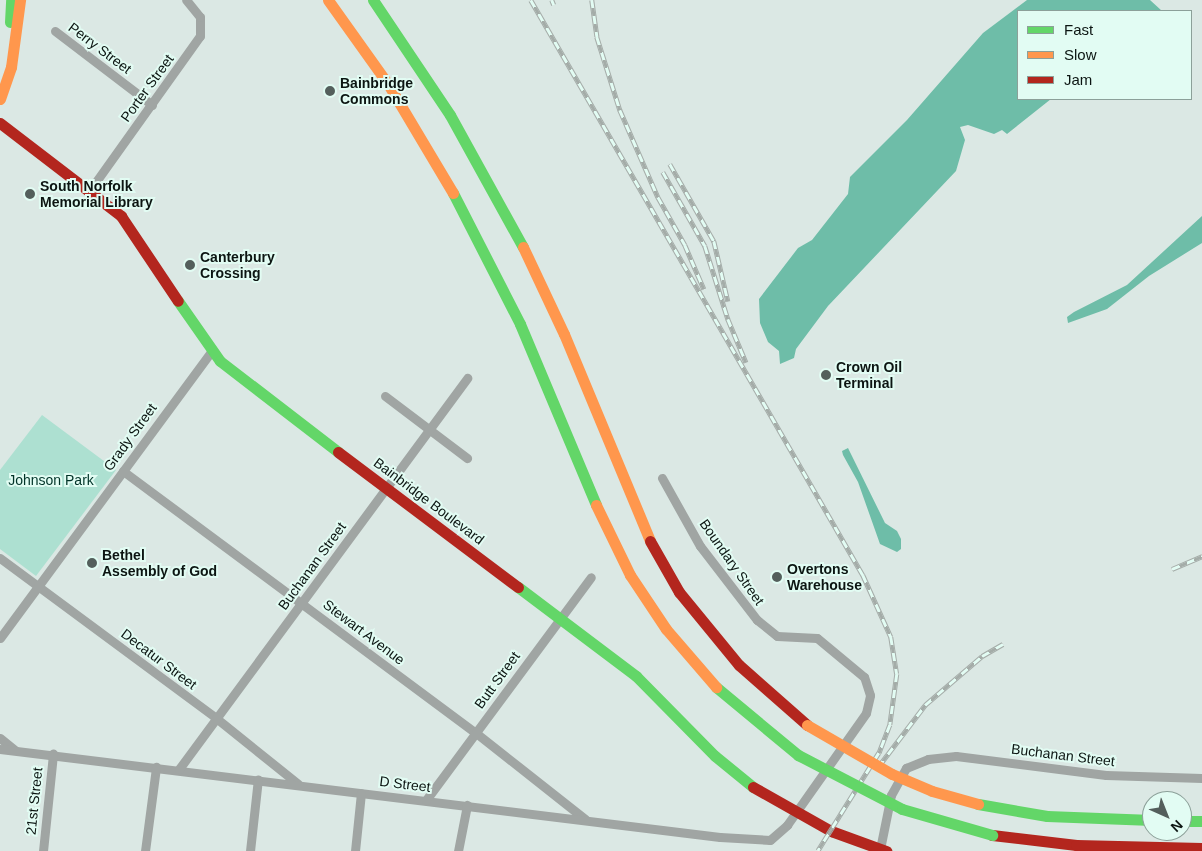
<!DOCTYPE html>
<style>
body{margin:0}
#map{position:relative;width:1202px;height:851px;overflow:hidden;background:#dbe8e4;font-family:Helvetica,sans-serif}
div>[style]{position:absolute}
.green>*{inset:0;background:#ade0d1}
.water>*{inset:0;background:#6ebda8}
.street>*{height:9px;margin:-4.5px;padding:0 4.5px;transform-origin:4.5px;border-radius:4.5px;background:#a0a5a3}
.fast>*{height:11px;margin:-5.5px;padding:0 5.5px;transform-origin:5.5px;border-radius:5.5px;background:#63d668}
.slow>*{height:11px;margin:-5.5px;padding:0 5.5px;transform-origin:5.5px;border-radius:5.5px;background:#ff974d}
.jam>*{height:11px;margin:-5.5px;padding:0 5.5px;transform-origin:5.5px;border-radius:5.5px;background:#b3261e}
.rail>*{height:4.5px;margin-top:-2.25px;transform-origin:0;background:repeating-linear-gradient(90deg,#e2fcf3 0 8px,#a4aca8 0 16px);box-sizing:border-box;border-block:1px solid #a4aca8}
.fast-bridge>*{height:11px;margin:-5.5px;padding:0 5.5px;transform-origin:5.5px;border-radius:5.5px;background:#63d668}
.slow-bridge>*{height:11px;margin:-5.5px;padding:0 5.5px;transform-origin:5.5px;border-radius:5.5px;background:#ff974d}
.dots>*{width:14px;height:14px;translate:-50% -50%;box-sizing:border-box;border:2px solid #e2fcf3;border-radius:50%}
span{translate:-50% -50%;white-space:nowrap;text-align:center;line-height:1.15;-webkit-text-stroke:4px #e2fcf3;paint-order:stroke}
.street-label{font-size:14px;color:#0c1512}
.poi-label{font-size:14px;color:#0c1512;font-weight:700}
.left{translate:0 -50%;text-align:left}
.park-label{font-size:14px;color:#013328}
.legend{position:absolute;left:1017px;top:10px;width:175px;height:90px;box-sizing:border-box;background:#e2fcf3;border:1px solid #8ca099;margin:0;padding:6px 9px;list-style:none;font-size:15px;color:#0c1512}
.legend li{display:flex;align-items:center;gap:10px;height:25px}
.legend b{width:25px;border:1px solid #8ca099}
.north{position:absolute;left:1142px;top:791px;width:50px;height:50px;box-sizing:border-box;background:#e2fcf3;border:1px solid #8ca099;border-radius:50%;rotate:136deg;font-size:14px;font-weight:700;line-height:20px;text-align:center;color:#0c1512}
.north::after{content:'';display:block;margin:auto;width:18px;height:22px;background:#545f5c;clip-path:polygon(50% 0,100% 100%,50% 72%,0 100%)}
</style>
<div id="map">
<div class="green">
<i style="clip-path:polygon(42px 415px,116px 470px,36px 576px,0 549px,0 470px)"></i>
</div>
<div class="water">
<i style="clip-path:polygon(1027px 0,1150px 0,1162px 11px,1018px 11px,1018px 99px,1051px 99px,1007px 134px,1002px 130px,994px 134px,968px 125px,960px 127px,965px 140px,956px 171px,828px 306px,796px 349px,794px 358px,780px 364px,779px 351px,768px 342px,760px 323px,759px 299px,798px 248px,812px 240px,848px 194px,850px 177px,907px 120px,983px 33px)"></i>
<i style="clip-path:polygon(1202px 216px,1202px 243px,1149px 276px,1107px 309px,1068px 323px,1067px 317px,1074px 312px,1127px 285px)"></i>
<i style="clip-path:polygon(848px 448px,885px 523px,897px 531px,901px 539px,901px 549px,897px 552px,880px 544px,858px 482px,843px 455px,842px 451px)"></i>
</div>
<div class="street">
<i style="left:55px;top:31px;width:122px;rotate:37.3deg"></i>
<i style="left:90px;top:190px;width:189px;rotate:-54.5deg"></i>
<i style="left:200px;top:36px;width:19px;rotate:-90deg"></i>
<i style="left:200px;top:17px;width:22px;rotate:-129deg"></i>
<i style="left:385px;top:396px;width:103px;rotate:37.1deg"></i>
<i style="left:123px;top:471px;width:440px;rotate:36.6deg"></i>
<i style="left:476px;top:733px;width:139px;rotate:38.3deg"></i>
<i style="left:0;top:558px;width:269px;rotate:36.5deg"></i>
<i style="left:216px;top:718px;width:105px;rotate:38.8deg"></i>
<i style="left:0;top:638px;width:358px;rotate:-53.6deg"></i>
<i style="left:0;top:738px;width:19px;rotate:39deg"></i>
<i style="left:0;top:749px;width:725px;rotate:6.97deg"></i>
<i style="left:720px;top:837px;width:50px;rotate:3.4deg"></i>
<i style="left:770px;top:840px;width:23px;rotate:-41deg"></i>
<i style="left:787px;top:825px;width:137px;rotate:-54.8deg"></i>
<i style="left:866px;top:713px;width:18px;rotate:-77deg"></i>
<i style="left:870px;top:695px;width:19px;rotate:-108deg"></i>
<i style="left:864px;top:677px;width:61px;rotate:-140.3deg"></i>
<i style="left:817px;top:638px;width:40px;rotate:-177.1deg"></i>
<i style="left:777px;top:636px;width:26px;rotate:-141deg"></i>
<i style="left:757px;top:620px;width:93px;rotate:-127.6deg"></i>
<i style="left:700px;top:546px;width:78px;rotate:-119.2deg"></i>
<i style="left:179px;top:769px;width:486px;rotate:-53.6deg"></i>
<i style="left:426px;top:800px;width:277px;rotate:-53.5deg"></i>
<i style="left:880px;top:849px;width:55px;rotate:-78.5deg"></i>
<i style="left:891px;top:795px;width:31px;rotate:-61deg"></i>
<i style="left:906px;top:768px;width:24px;rotate:-22deg"></i>
<i style="left:928px;top:759px;width:28px;rotate:-6deg"></i>
<i style="left:956px;top:756px;width:151px;rotate:7.2deg"></i>
<i style="left:1106px;top:775px;width:96px;rotate:1.8deg"></i>
<i style="left:43px;top:851px;width:98px;rotate:-84.1deg"></i>
<i style="left:145px;top:851px;width:85px;rotate:-82.5deg"></i>
<i style="left:250px;top:851px;width:72px;rotate:-83.7deg"></i>
<i style="left:355px;top:851px;width:58px;rotate:-84.1deg"></i>
<i style="left:458px;top:851px;width:47px;rotate:-78.9deg"></i>
</div>
<div class="fast">
<i style="left:373px;top:0;width:138px;rotate:56.2deg"></i>
<i style="left:450px;top:115px;width:151px;rotate:61.1deg"></i>
<i style="left:10px;top:22px;width:22px;rotate:-87deg"></i>
<i style="left:453px;top:193px;width:147px;rotate:62.9deg"></i>
<i style="left:520px;top:324px;width:196px;rotate:67.2deg"></i>
<i style="left:178px;top:301px;width:73px;rotate:55deg"></i>
<i style="left:220px;top:361px;width:149px;rotate:37.6deg"></i>
<i style="left:518px;top:587px;width:148px;rotate:37deg"></i>
<i style="left:636px;top:676px;width:112px;rotate:45.4deg"></i>
<i style="left:715px;top:756px;width:49px;rotate:39.2deg"></i>
<i style="left:716px;top:687px;width:107px;rotate:39.7deg"></i>
<i style="left:978px;top:804px;width:70px;rotate:9.9deg"></i>
<i style="left:1047px;top:816px;width:105px;rotate:2.2deg"></i>
<i style="left:1182px;top:821px;width:20px"></i>
</div>
<div class="slow">
<i style="left:328px;top:0;width:103px;rotate:54.5deg"></i>
<i style="left:388px;top:84px;width:127px;rotate:59.2deg"></i>
<i style="left:0;top:99px;width:34px;rotate:-71deg"></i>
<i style="left:11px;top:67px;width:68px;rotate:-82.3deg"></i>
<i style="left:523px;top:247px;width:96px;rotate:64.8deg"></i>
<i style="left:564px;top:334px;width:224px;rotate:67.4deg"></i>
<i style="left:596px;top:505px;width:78px;rotate:64.1deg"></i>
<i style="left:630px;top:575px;width:65px;rotate:56.3deg"></i>
<i style="left:666px;top:629px;width:77px;rotate:49.2deg"></i>
</div>
<div class="jam">
<i style="left:0;top:123px;width:153px;rotate:37.5deg"></i>
<i style="left:121px;top:216px;width:102px;rotate:56.2deg"></i>
<i style="left:338px;top:452px;width:225px;rotate:36.9deg"></i>
<i style="left:650px;top:541px;width:59px;rotate:60.4deg"></i>
<i style="left:679px;top:592px;width:94px;rotate:50.6deg"></i>
<i style="left:739px;top:665px;width:91px;rotate:41.4deg"></i>
<i style="left:753px;top:787px;width:90px;rotate:29.4deg"></i>
<i style="left:831px;top:831px;width:59px;rotate:20deg"></i>
<i style="left:992px;top:835px;width:85px;rotate:6.8deg"></i>
<i style="left:1076px;top:845px;width:126px;rotate:1.4deg"></i>
</div>
<div class="rail">
<i style="left:531px;top:0;width:664px;rotate:60deg"></i>
<i style="left:863px;top:575px;width:68px;rotate:65.7deg"></i>
<i style="left:891px;top:637px;width:37px;rotate:81deg"></i>
<i style="left:897px;top:674px;width:51px;rotate:97.8deg"></i>
<i style="left:890px;top:725px;width:30px;rotate:111deg"></i>
<i style="left:879px;top:753px;width:115px;rotate:121.9deg"></i>
<i style="left:552px;top:0;width:5px;rotate:68deg"></i>
<i style="left:592px;top:0;width:37px;rotate:82deg"></i>
<i style="left:597px;top:37px;width:77px;rotate:72.5deg"></i>
<i style="left:620px;top:110px;width:95px;rotate:66.4deg"></i>
<i style="left:658px;top:197px;width:55px;rotate:60.6deg"></i>
<i style="left:685px;top:245px;width:48px;rotate:66.6deg"></i>
<i style="left:670px;top:164px;width:89px;rotate:60.3deg"></i>
<i style="left:714px;top:241px;width:62px;rotate:76.9deg"></i>
<i style="left:663px;top:172px;width:85px;rotate:60.4deg"></i>
<i style="left:705px;top:246px;width:77px;rotate:72.5deg"></i>
<i style="left:728px;top:319px;width:47px;rotate:67.3deg"></i>
<i style="left:1172px;top:569px;width:33px;rotate:-23deg"></i>
<i style="left:878px;top:767px;width:78px;rotate:-52.8deg"></i>
<i style="left:925px;top:705px;width:75px;rotate:-40.7deg"></i>
<i style="left:982px;top:656px;width:24px;rotate:-30deg"></i>
</div>
<div class="fast-bridge">
<i style="left:798px;top:755px;width:117px;rotate:27.4deg"></i>
<i style="left:902px;top:809px;width:94px;rotate:16.1deg"></i>
</div>
<div class="slow-bridge">
<i style="left:807px;top:725px;width:98px;rotate:30deg"></i>
<i style="left:892px;top:774px;width:43px;rotate:23deg"></i>
<i style="left:932px;top:791px;width:48px;rotate:15.8deg"></i>
</div>
<div class="dots">
<i style="left:330px;top:91px;background:#545f5c"></i>
<i style="left:30px;top:194px;background:#545f5c"></i>
<i style="left:190px;top:265px;background:#545f5c"></i>
<i style="left:826px;top:375px;background:#545f5c"></i>
<i style="left:92px;top:563px;background:#545f5c"></i>
<i style="left:777px;top:577px;background:#545f5c"></i>
</div>
<div class="street-label">
<span style="left:100px;top:48px;rotate:37deg">Perry Street</span>
<span style="left:147px;top:88px;rotate:-54deg">Porter Street</span>
<span style="left:130px;top:437px;rotate:-54deg">Grady Street</span>
<span style="left:429px;top:501px;rotate:37deg">Bainbridge Boulevard</span>
<span style="left:732px;top:562px;rotate:55deg">Boundary Street</span>
<span style="left:312px;top:566px;rotate:-54deg">Buchanan Street</span>
<span style="left:364px;top:632px;rotate:37deg">Stewart Avenue</span>
<span style="left:159px;top:659px;rotate:37deg">Decatur Street</span>
<span style="left:497px;top:680px;rotate:-54deg">Butt Street</span>
<span style="left:1063px;top:755px;rotate:7deg">Buchanan Street</span>
<span style="left:405px;top:784px;rotate:7deg">D Street</span>
<span style="left:34px;top:801px;rotate:-84deg">21st Street</span>
</div>
<div class="poi-label">
<span class="left" style="left:340px;top:91px">Bainbridge<br>Commons</span>
<span class="left" style="left:40px;top:194px">South Norfolk<br>Memorial Library</span>
<span class="left" style="left:200px;top:265px">Canterbury<br>Crossing</span>
<span class="left" style="left:836px;top:375px">Crown Oil<br>Terminal</span>
<span class="left" style="left:102px;top:563px">Bethel<br>Assembly of God</span>
<span class="left" style="left:787px;top:577px">Overtons<br>Warehouse</span>
</div>
<div class="park-label">
<span style="left:51px;top:480px">Johnson Park</span>
</div>
<ul class="legend">
<li><b style="height:6px;background:#63d668"></b>Fast</li>
<li><b style="height:6px;background:#ff974d"></b>Slow</li>
<li><b style="height:6px;background:#b3261e"></b>Jam</li>
</ul>
<div class="north">N</div>
</div>
